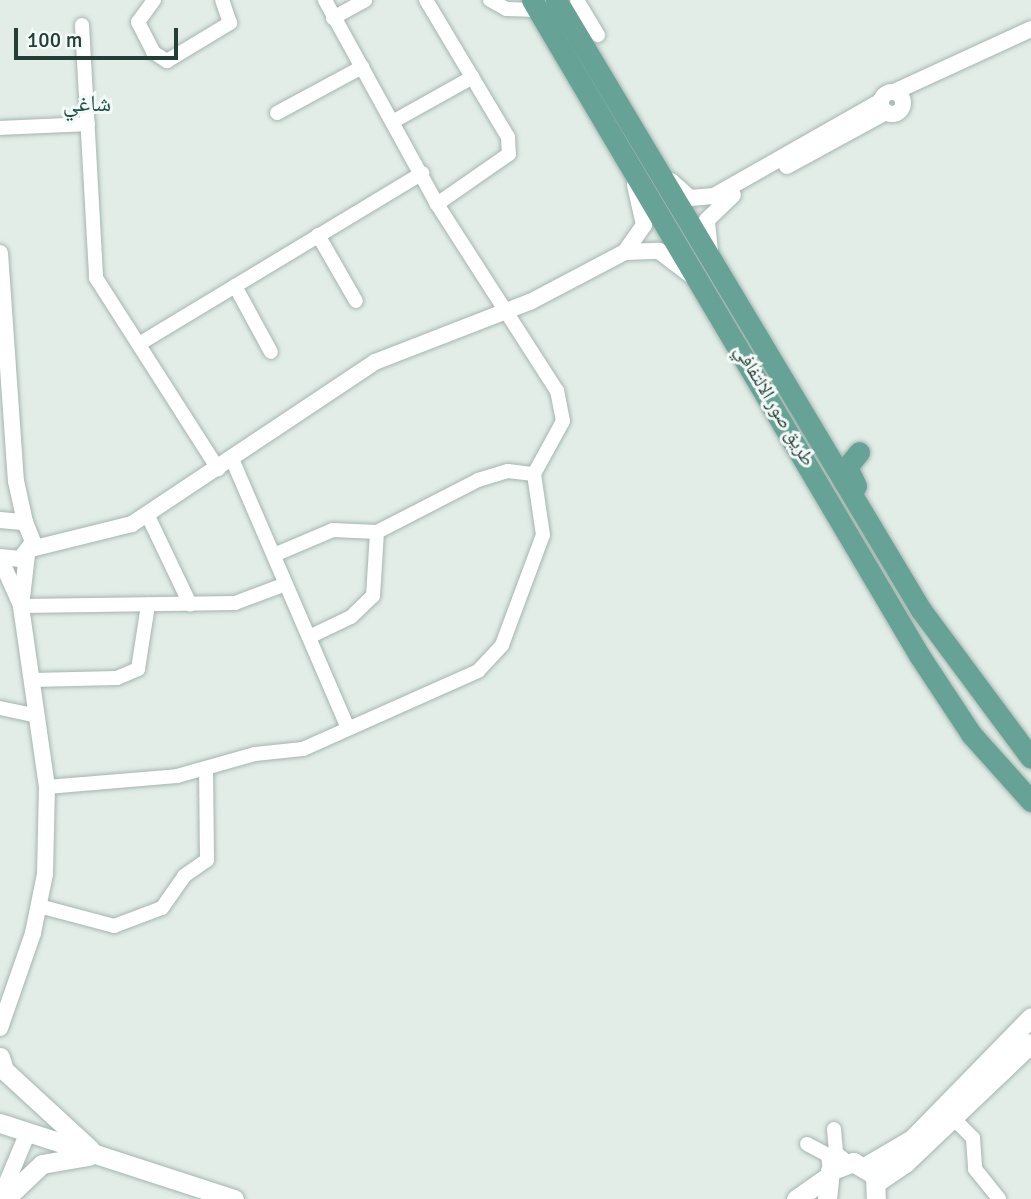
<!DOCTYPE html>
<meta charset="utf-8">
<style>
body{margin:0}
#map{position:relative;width:1031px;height:1199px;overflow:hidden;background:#e2ede8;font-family:Signika,"Noto Naskh Arabic",sans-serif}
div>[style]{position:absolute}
.roads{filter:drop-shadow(0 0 2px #a5b5af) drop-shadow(0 0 2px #a5b5af)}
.minor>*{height:14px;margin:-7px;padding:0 7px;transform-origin:7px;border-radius:7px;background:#fff}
.tertiary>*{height:16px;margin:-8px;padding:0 8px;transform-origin:8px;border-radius:8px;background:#fff}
.tertiary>.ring{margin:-8px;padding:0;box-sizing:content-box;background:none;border:16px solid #fff;border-radius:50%}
.secondary>*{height:19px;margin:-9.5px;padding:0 9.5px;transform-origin:9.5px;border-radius:9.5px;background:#fff}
.primary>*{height:21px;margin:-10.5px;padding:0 10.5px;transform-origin:10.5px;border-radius:10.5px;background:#66a295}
span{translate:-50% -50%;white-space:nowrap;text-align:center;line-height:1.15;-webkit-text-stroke:6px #f3f9f6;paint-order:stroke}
.street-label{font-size:19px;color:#223e37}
.quarter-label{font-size:23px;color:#1e5045}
.scale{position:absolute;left:14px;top:28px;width:164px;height:32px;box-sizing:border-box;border:4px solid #223e37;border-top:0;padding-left:9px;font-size:21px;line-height:24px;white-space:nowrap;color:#223e37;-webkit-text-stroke:5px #f3f9f6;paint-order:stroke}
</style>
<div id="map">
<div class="roads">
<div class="minor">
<i style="left:154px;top:0;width:27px;rotate:126deg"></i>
<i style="left:138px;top:22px;width:34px;rotate:63deg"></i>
<i style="left:153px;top:52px;width:17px;rotate:33deg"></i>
<i style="left:167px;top:61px;width:74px;rotate:-31.1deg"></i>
<i style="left:230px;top:23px;width:24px;rotate:-109deg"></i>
<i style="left:426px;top:0;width:160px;rotate:59.1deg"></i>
<i style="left:508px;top:137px;width:17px;rotate:87deg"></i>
<i style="left:509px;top:154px;width:88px;rotate:145.2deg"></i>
<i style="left:490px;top:0;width:18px;rotate:29deg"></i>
<i style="left:506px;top:9px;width:32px;rotate:2deg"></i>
<i style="left:577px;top:0;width:41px;rotate:59deg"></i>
<i style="left:333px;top:18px;width:37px;rotate:-29deg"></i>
<i style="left:82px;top:25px;width:253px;rotate:86.8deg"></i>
<i style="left:96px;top:278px;width:227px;rotate:57.4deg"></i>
<i style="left:277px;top:113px;width:97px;rotate:-28.4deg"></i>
<i style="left:394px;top:121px;width:90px;rotate:-29.1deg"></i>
<i style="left:0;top:128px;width:88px;rotate:-2.6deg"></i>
<i style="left:318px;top:235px;width:76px;rotate:60.1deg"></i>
<i style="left:235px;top:286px;width:75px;rotate:61.4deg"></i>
<i style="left:139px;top:344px;width:331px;rotate:-31.1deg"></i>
<i style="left:232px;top:459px;width:293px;rotate:66.7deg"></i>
<i style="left:148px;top:516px;width:98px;rotate:64.5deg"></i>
<i style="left:274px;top:555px;width:64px;rotate:-23deg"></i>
<i style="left:333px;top:530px;width:44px;rotate:2.6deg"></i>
<i style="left:377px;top:532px;width:114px;rotate:-27.2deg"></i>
<i style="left:478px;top:480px;width:31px;rotate:-17deg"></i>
<i style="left:508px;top:471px;width:26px;rotate:7deg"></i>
<i style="left:21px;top:606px;width:214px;rotate:-0.8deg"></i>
<i style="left:235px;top:603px;width:54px;rotate:-20.4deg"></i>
<i style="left:309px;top:637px;width:47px;rotate:-25.5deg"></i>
<i style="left:351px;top:617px;width:30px;rotate:-44deg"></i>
<i style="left:373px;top:596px;width:64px;rotate:-86.4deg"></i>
<i style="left:32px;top:680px;width:85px;rotate:-1.3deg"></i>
<i style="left:117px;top:678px;width:23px;rotate:-23deg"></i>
<i style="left:138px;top:669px;width:65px;rotate:-81.1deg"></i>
<i style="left:0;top:708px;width:38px;rotate:12deg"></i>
<i style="left:47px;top:787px;width:130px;rotate:-4.8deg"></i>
<i style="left:177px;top:776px;width:81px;rotate:-15.8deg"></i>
<i style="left:255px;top:754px;width:48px;rotate:-5.9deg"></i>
<i style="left:303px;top:749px;width:192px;rotate:-24deg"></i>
<i style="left:478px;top:671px;width:35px;rotate:-47deg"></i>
<i style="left:502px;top:645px;width:117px;rotate:-69.6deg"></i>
<i style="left:543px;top:535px;width:62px;rotate:-98.4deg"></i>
<i style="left:534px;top:474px;width:60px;rotate:-61.3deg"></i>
<i style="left:563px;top:421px;width:31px;rotate:-101deg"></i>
<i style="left:557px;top:391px;width:222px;rotate:-122.7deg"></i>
<i style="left:437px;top:204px;width:233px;rotate:-118.8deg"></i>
<i style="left:39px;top:906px;width:78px;rotate:14.9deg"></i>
<i style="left:114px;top:926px;width:51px;rotate:-20.6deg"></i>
<i style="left:162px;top:908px;width:39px;rotate:-55deg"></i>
<i style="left:184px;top:876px;width:28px;rotate:-35deg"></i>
<i style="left:207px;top:860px;width:91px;rotate:-90.6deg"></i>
<i style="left:954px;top:1119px;width:27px;rotate:45deg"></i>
<i style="left:973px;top:1138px;width:31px;rotate:86deg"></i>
<i style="left:975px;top:1169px;width:38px;rotate:51deg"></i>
<i style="left:834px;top:1129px;width:24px;rotate:85deg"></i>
<i style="left:836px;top:1153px;width:14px;rotate:39deg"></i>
<i style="left:807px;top:1144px;width:24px;rotate:28deg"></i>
<i style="left:828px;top:1155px;width:16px;rotate:83deg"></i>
</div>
<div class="tertiary">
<i style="left:894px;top:92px;width:151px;rotate:-24.7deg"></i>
<i class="ring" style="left:881px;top:92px;width:6px;height:6px"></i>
<i style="left:787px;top:166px;width:113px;rotate:-28.6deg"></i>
<i style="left:671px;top:181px;width:25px;rotate:42deg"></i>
<i style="left:690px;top:198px;width:24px;rotate:-5deg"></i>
<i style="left:714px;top:196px;width:192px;rotate:-29.6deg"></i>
<i style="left:710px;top:251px;width:31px;rotate:-96deg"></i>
<i style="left:707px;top:220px;width:36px;rotate:-44deg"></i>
<i style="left:625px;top:252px;width:34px;rotate:-2deg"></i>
<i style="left:659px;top:251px;width:46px;rotate:37.1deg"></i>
<i style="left:0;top:253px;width:229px;rotate:86deg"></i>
<i style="left:16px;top:481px;width:42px;rotate:77.6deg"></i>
<i style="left:0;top:520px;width:25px;rotate:5deg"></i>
<i style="left:25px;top:522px;width:22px;rotate:68deg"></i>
<i style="left:33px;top:542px;width:21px;rotate:127deg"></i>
<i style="left:20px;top:559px;width:20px;rotate:-174deg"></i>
<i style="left:31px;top:549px;width:104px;rotate:-13.9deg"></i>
<i style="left:132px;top:524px;width:292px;rotate:-33.7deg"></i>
<i style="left:375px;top:362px;width:166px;rotate:-21.2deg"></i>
<i style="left:530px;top:302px;width:107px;rotate:-27.8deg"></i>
<i style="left:625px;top:252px;width:33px;rotate:-55deg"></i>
<i style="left:644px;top:225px;width:41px;rotate:-102.7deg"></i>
<i style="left:0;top:558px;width:49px;rotate:66deg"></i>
<i style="left:0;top:1028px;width:101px;rotate:-70.8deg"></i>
<i style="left:33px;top:933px;width:60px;rotate:-78.5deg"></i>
<i style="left:45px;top:874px;width:87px;rotate:-88.7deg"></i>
<i style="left:47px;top:787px;width:183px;rotate:-98.2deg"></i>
<i style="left:21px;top:606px;width:51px;rotate:-83.3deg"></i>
<i style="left:0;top:1199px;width:73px;rotate:-67.3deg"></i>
</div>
<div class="secondary">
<i style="left:0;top:1057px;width:14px;rotate:73deg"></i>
<i style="left:4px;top:1070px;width:117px;rotate:42.6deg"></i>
<i style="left:0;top:1123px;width:246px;rotate:18deg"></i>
<i style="left:866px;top:1166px;width:53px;rotate:-30.4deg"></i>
<i style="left:912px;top:1139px;width:170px;rotate:-45.7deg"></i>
<i style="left:877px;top:1182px;width:34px;rotate:-34deg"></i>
<i style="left:905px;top:1163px;width:174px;rotate:-43.6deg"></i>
<i style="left:5px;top:1199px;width:51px;rotate:-43.4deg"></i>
<i style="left:42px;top:1164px;width:47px;rotate:-9.9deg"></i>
<i style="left:796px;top:1199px;width:38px;rotate:-35deg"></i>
<i style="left:827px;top:1199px;width:28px;rotate:-84deg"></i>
<i style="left:830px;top:1171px;width:25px;rotate:-21deg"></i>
<i style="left:853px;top:1162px;width:26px;rotate:31deg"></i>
<i style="left:875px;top:1175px;width:24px;rotate:88deg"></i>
</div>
<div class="primary">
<i style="left:532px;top:0;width:761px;rotate:59.42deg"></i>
<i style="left:919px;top:655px;width:95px;rotate:56.6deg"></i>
<i style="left:971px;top:734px;width:90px;rotate:48.2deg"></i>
<i style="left:556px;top:0;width:711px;rotate:59.11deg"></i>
<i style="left:921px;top:610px;width:184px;rotate:53.4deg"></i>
<i style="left:856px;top:486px;width:21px;rotate:-115deg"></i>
<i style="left:847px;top:467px;width:19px;rotate:-51deg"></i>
</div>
</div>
<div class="street-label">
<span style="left:774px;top:406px;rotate:59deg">طريق صور الالتفافي</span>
</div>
<div class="quarter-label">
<span style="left:87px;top:104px">شاغي</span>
</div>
<div class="scale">100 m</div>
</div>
